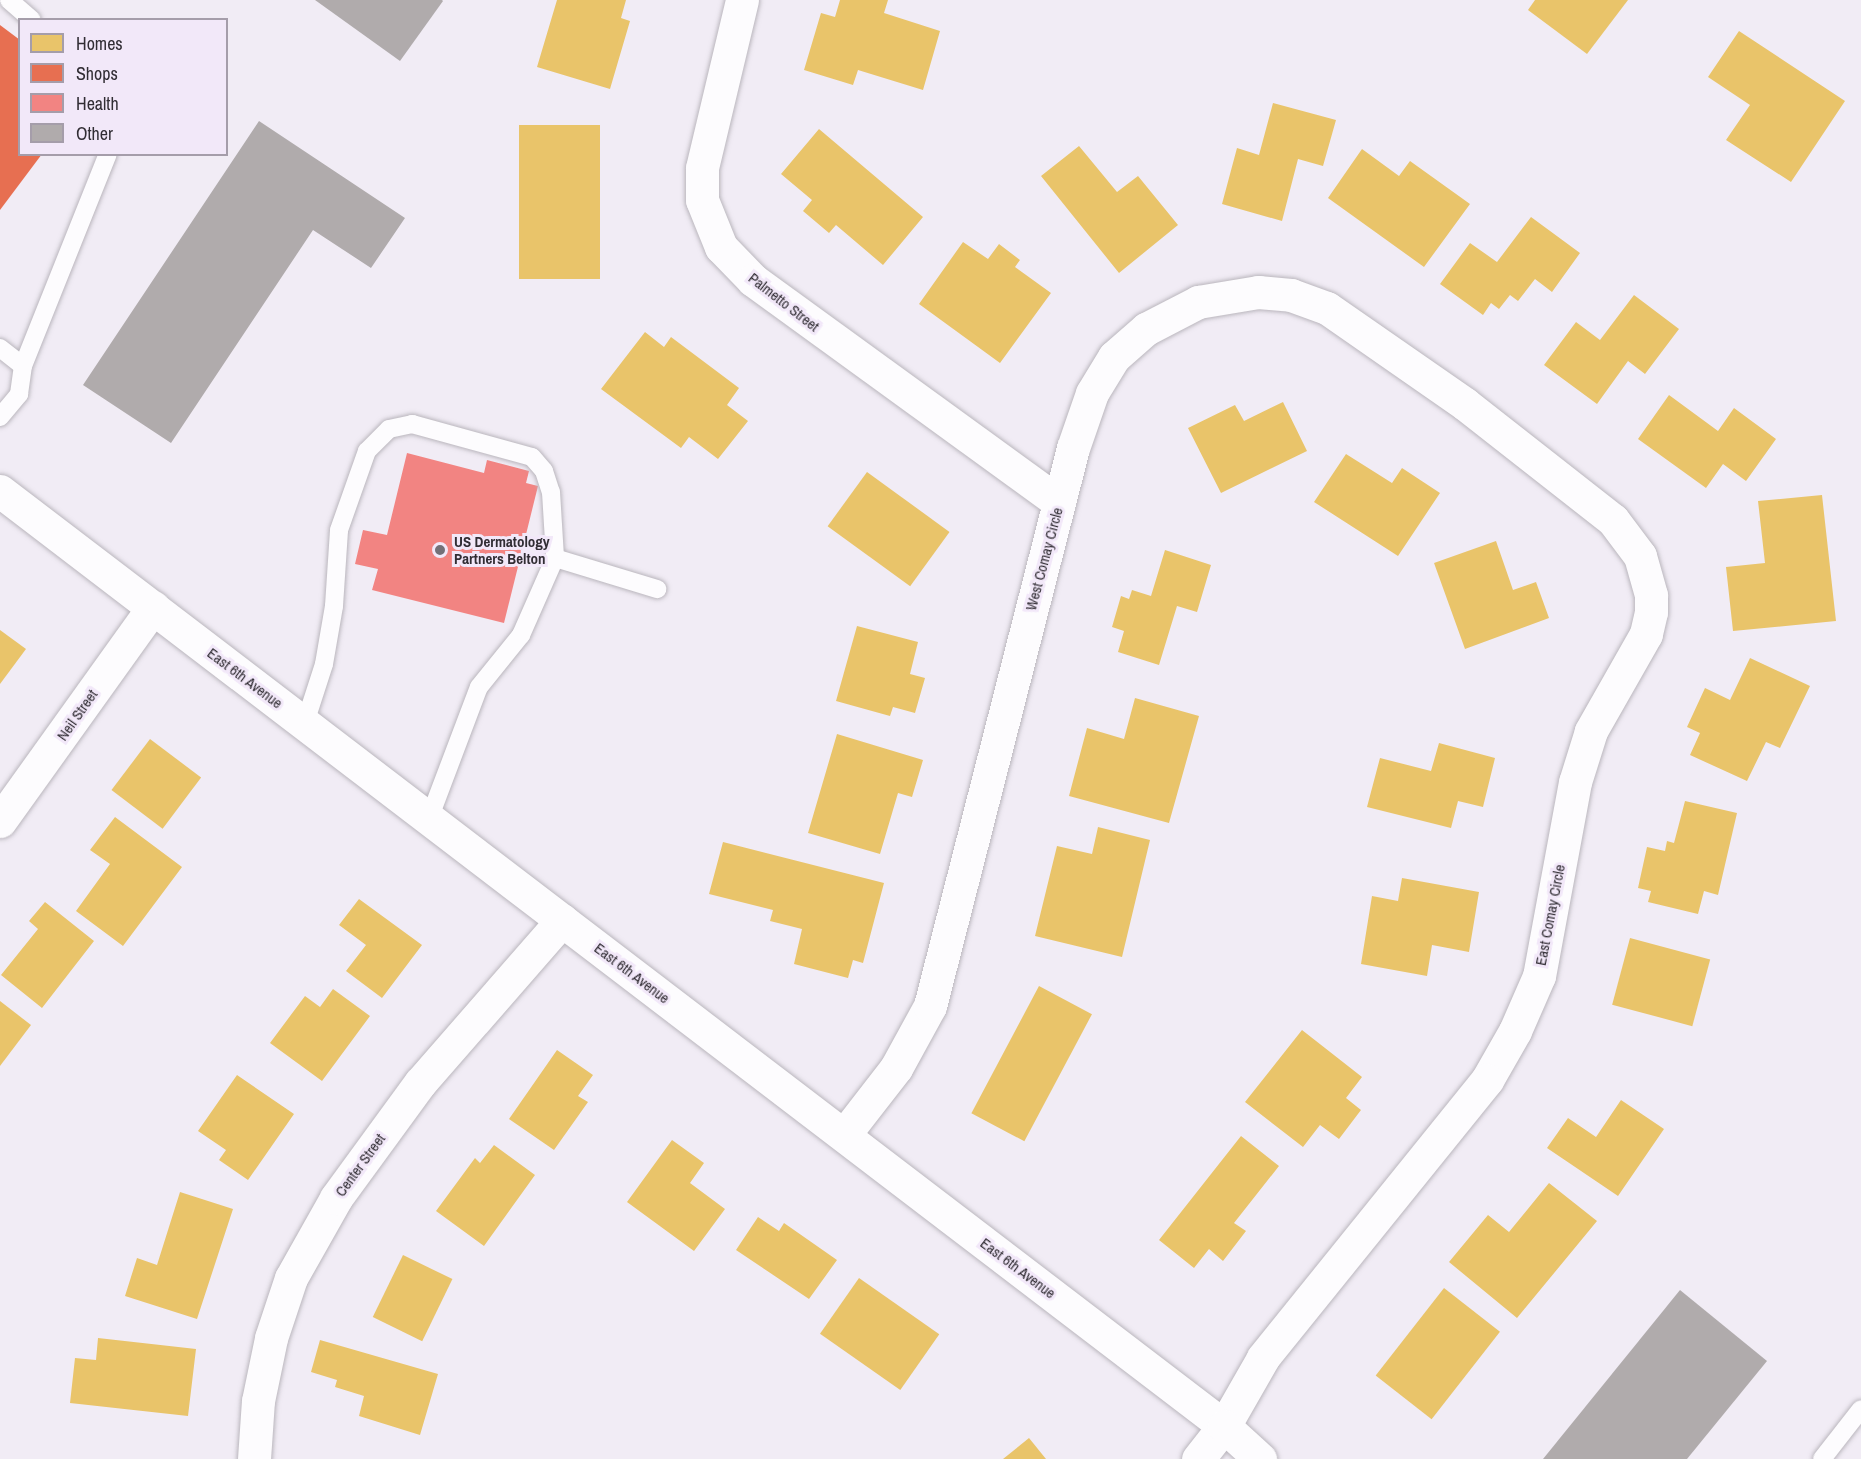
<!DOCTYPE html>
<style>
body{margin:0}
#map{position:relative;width:1861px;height:1459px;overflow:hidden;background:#f1ecf5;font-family:"Archivo Narrow",sans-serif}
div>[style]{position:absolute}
.homes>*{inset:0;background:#e9c46a;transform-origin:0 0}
.shops>*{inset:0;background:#e76f51}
.health>*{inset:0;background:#f28482}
.building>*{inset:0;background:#b0abac}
.roads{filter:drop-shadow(0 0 2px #bab6bd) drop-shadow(0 0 2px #bab6bd)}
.service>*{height:18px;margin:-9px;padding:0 9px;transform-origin:9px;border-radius:9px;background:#fdfcfe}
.minor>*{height:33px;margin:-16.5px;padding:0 16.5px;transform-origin:16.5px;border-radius:16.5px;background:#fdfcfe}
.secondary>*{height:33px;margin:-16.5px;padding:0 16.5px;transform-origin:16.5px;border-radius:16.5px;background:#fdfcfe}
.dots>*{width:16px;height:16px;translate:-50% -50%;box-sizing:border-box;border:3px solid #f2e8f9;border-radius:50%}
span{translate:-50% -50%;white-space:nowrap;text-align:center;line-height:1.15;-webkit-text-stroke:6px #f2e8f9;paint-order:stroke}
.street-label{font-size:15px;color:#312d34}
.poi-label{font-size:15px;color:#312d34;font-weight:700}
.left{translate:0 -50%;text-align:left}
.legend{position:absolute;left:18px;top:18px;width:210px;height:138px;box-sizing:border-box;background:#f2e8f9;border:2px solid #a59daa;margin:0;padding:8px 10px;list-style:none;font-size:18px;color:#312d34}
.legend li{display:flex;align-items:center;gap:12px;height:30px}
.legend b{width:30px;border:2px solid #a59daa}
</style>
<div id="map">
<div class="homes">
<i style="clip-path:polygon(557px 0,626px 0,621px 18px,630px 21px,610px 89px,537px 67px)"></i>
<i style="clip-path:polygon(840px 0,888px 0,884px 13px,940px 31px,923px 90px,858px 70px,853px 85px,804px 70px,821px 13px,835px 17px)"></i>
<i style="clip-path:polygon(1535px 0,1628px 0,1587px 54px,1528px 10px)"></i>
<i style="clip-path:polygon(1739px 31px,1845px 101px,1791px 182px,1726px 140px,1750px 105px,1708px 77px)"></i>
<i style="clip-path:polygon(1273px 103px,1336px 120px,1323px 166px,1298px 159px,1282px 221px,1222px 204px,1237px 148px,1259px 155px)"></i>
<i style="left:519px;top:125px;width:81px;height:154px"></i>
<i style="clip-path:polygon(819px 129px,923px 217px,883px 265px,836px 225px,829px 233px,803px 211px,812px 200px,781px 174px)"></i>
<i style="clip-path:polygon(1079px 146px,1117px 192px,1138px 176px,1178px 225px,1119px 273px,1041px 176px)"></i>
<i style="clip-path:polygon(1362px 149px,1399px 176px,1410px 161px,1470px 204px,1424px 267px,1328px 198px)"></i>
<i style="clip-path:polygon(1531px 217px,1580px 253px,1552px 292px,1535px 279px,1518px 301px,1510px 295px,1499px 309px,1491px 303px,1483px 315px,1440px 284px,1470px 243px,1497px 262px)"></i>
<i style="clip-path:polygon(963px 242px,988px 259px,999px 244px,1020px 260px,1015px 267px,1051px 293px,1000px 363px,919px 304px)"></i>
<i style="clip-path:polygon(1634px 295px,1679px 329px,1645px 374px,1628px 361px,1597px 404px,1544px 365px,1576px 322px,1600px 340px)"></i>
<i style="clip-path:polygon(645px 332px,664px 347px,671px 337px,739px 388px,727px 405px,748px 421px,718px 459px,689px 437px,681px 448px,601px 389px)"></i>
<i style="clip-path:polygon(1669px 395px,1718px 431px,1734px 408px,1776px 439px,1746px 481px,1723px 464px,1706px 488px,1638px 439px)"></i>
<i style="clip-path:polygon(1283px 402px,1307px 451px,1221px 493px,1188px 428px,1235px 405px,1244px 421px)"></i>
<i style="clip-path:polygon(1346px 454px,1392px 483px,1402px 468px,1440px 493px,1398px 556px,1314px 502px)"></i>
<i style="left:867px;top:472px;width:102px;height:67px;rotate:36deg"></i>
<i style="clip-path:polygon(1822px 495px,1836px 621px,1733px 631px,1726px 567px,1765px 563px,1758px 501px)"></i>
<i style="clip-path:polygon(1496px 541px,1513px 590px,1536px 582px,1549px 618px,1465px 649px,1434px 563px)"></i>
<i style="clip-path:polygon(1165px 550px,1211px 565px,1197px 612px,1177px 606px,1159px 665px,1118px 652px,1124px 631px,1112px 627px,1121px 596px,1129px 599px,1132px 590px,1151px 596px)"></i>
<i style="clip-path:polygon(857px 626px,918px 642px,910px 674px,925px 678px,915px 713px,893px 707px,890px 716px,836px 701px)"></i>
<i style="clip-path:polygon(0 630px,26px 649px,0 684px)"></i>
<i style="clip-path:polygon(1750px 658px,1810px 686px,1780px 748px,1766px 742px,1747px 781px,1690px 755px,1700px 733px,1687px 727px,1705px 688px,1730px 700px)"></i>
<i style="clip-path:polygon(1135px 698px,1199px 716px,1169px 823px,1069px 796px,1087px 728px,1124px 739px)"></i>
<i style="clip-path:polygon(837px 734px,923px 760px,912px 797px,898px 793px,880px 854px,808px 833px)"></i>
<i style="left:150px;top:739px;width:64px;height:64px;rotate:37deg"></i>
<i style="clip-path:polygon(1439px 743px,1495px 758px,1483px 807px,1458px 801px,1451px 828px,1367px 807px,1380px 758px,1431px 771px)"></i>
<i style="clip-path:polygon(1685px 801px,1737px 813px,1718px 895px,1704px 891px,1698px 914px,1648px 902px,1651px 891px,1638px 888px,1647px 847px,1665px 851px,1667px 841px,1674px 843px)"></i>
<i style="clip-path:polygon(115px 817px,182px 867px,123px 946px,76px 911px,110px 864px,90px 850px)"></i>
<i style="clip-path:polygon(1098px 827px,1150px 840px,1122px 957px,1035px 936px,1057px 846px,1092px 854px)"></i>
<i style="clip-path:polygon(723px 842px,884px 883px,863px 963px,853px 960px,848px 978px,794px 964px,802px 929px,770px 921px,773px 910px,709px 894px)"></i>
<i style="clip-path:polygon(1402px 878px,1479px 892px,1469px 952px,1432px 945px,1427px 976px,1361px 964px,1372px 896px,1398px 901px)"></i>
<i style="clip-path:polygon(359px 899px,422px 945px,382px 998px,346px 971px,366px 945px,339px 925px)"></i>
<i style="clip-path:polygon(45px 902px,94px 941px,42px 1008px,1px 975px,38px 929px,29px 921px)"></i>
<i style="left:1630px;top:938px;width:83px;height:69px;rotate:15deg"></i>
<i style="left:1039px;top:986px;width:60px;height:144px;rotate:28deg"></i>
<i style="clip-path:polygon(333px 989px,370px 1016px,322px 1081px,270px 1043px,305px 996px,320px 1007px)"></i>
<i style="clip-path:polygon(0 1001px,31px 1025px,0 1066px)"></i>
<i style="clip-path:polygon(1302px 1030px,1362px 1077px,1346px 1098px,1361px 1110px,1339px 1139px,1320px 1125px,1303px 1147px,1245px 1102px)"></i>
<i style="clip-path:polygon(557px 1050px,593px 1075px,578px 1096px,588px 1102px,554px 1150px,509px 1119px)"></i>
<i style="clip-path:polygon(237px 1075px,294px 1114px,248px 1180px,219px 1160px,226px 1150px,198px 1131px)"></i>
<i style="clip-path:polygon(1621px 1100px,1664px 1129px,1618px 1196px,1547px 1148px,1568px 1118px,1596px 1137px)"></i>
<i style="clip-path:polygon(1241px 1136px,1279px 1166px,1234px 1223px,1246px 1231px,1223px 1261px,1209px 1249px,1194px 1268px,1159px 1240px)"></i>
<i style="clip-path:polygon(672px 1140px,704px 1163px,690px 1183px,725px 1209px,694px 1251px,627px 1202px)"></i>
<i style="clip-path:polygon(494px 1145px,535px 1175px,484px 1246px,436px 1211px,475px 1158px,480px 1163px)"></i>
<i style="clip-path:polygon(1549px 1183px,1597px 1221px,1517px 1318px,1449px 1262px,1488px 1215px,1509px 1232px)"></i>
<i style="clip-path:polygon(180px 1192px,233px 1209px,197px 1319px,125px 1296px,137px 1258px,157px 1265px)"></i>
<i style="clip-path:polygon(758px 1217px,779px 1231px,784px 1223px,837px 1260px,809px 1299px,736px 1250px)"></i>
<i style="left:403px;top:1255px;width:55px;height:69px;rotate:26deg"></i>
<i style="left:859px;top:1278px;width:98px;height:68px;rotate:35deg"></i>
<i style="left:1444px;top:1288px;width:71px;height:111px;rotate:38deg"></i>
<i style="clip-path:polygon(98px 1338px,196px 1349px,188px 1416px,70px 1403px,75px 1358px,96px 1360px)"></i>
<i style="clip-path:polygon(320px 1340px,438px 1374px,420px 1435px,359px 1416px,364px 1396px,335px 1387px,337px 1380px,311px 1372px)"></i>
<i style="clip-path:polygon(1029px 1438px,1046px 1459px,1003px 1459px)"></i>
</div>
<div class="shops">
<i style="clip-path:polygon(0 25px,20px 40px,20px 154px,42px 154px,0 210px)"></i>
</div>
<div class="health">
<i style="clip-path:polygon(407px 453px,484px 473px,487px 460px,529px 471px,526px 483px,538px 486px,504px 623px,372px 590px,378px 569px,355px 564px,363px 530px,387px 535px)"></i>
</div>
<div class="building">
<i style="clip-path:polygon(315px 0,442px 0,443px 1px,400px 61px)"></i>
<i style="clip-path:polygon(259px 121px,405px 218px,371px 268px,313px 230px,171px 443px,83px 385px)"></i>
<i style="clip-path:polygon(1680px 1290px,1767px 1361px,1687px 1459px,1543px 1459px)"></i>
</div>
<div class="roads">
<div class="service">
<i style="left:9px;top:0;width:30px;rotate:41deg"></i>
<i style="left:0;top:348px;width:29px;rotate:38deg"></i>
<i style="left:0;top:417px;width:30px;rotate:-50deg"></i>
<i style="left:19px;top:394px;width:28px;rotate:-82deg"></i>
<i style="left:23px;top:366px;width:228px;rotate:-68.2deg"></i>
<i style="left:305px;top:723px;width:62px;rotate:-72.1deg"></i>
<i style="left:324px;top:664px;width:59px;rotate:-80.2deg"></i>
<i style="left:334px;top:606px;width:76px;rotate:-86.2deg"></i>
<i style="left:339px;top:530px;width:84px;rotate:-70.5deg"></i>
<i style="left:367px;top:451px;width:31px;rotate:-45deg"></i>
<i style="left:389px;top:429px;width:24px;rotate:-12deg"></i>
<i style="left:412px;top:424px;width:124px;rotate:15.4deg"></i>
<i style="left:532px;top:457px;width:18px;rotate:49deg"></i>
<i style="left:544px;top:471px;width:22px;rotate:72deg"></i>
<i style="left:551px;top:492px;width:66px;rotate:86.5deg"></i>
<i style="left:429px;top:819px;width:141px;rotate:-69.3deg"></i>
<i style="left:479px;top:687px;width:67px;rotate:-51.1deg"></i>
<i style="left:521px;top:635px;width:84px;rotate:-66.2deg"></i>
<i style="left:555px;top:558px;width:107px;rotate:16.9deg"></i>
<i style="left:1822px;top:1459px;width:63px;rotate:-52deg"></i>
</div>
<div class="minor">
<i style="left:742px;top:0;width:173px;rotate:103.4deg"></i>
<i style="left:702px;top:168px;width:32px;rotate:90deg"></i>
<i style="left:702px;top:200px;width:51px;rotate:68deg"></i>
<i style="left:721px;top:247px;width:46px;rotate:45.9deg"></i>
<i style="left:753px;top:280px;width:378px;rotate:36deg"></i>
<i style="left:0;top:821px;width:263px;rotate:-54.4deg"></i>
<i style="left:844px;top:1135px;width:85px;rotate:-52.2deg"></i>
<i style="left:896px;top:1068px;width:71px;rotate:-61.3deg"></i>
<i style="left:930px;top:1006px;width:576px;rotate:-75.63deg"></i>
<i style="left:1073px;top:448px;width:58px;rotate:-70.9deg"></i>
<i style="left:1092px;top:393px;width:42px;rotate:-58.6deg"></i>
<i style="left:1114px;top:357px;width:43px;rotate:-41.2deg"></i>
<i style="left:1146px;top:329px;width:59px;rotate:-27.4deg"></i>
<i style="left:1198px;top:302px;width:61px;rotate:-9.5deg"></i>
<i style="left:1258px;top:292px;width:33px;rotate:5deg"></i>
<i style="left:1291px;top:295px;width:38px;rotate:20deg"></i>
<i style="left:1327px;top:308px;width:168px;rotate:34.8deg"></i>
<i style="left:1465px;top:404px;width:188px;rotate:38.1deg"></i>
<i style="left:1613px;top:520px;width:45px;rotate:53.1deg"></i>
<i style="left:1640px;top:556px;width:41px;rotate:74.2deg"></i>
<i style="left:1651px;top:595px;width:17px;rotate:90deg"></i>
<i style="left:1651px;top:612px;width:23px;rotate:103deg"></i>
<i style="left:1646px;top:634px;width:112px;rotate:119.6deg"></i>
<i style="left:1591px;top:731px;width:53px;rotate:107.4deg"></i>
<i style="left:1575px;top:782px;width:197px;rotate:100.5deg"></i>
<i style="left:1539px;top:976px;width:60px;rotate:113.6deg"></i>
<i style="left:1515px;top:1031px;width:56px;rotate:119.7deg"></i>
<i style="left:1487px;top:1080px;width:357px;rotate:128.9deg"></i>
<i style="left:1263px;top:1358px;width:78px;rotate:119.8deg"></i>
<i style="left:1224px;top:1426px;width:42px;rotate:128.2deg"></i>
<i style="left:254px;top:1459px;width:58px;rotate:-86.1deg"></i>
<i style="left:258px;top:1401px;width:64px;rotate:-78.3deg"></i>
<i style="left:271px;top:1338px;width:63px;rotate:-71.6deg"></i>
<i style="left:291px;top:1278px;width:92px;rotate:-60.6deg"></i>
<i style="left:336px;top:1198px;width:142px;rotate:-53.9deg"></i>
<i style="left:420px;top:1083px;width:216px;rotate:-48.9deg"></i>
</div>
<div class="secondary">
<i style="left:0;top:491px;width:1540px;rotate:37.38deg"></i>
<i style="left:1224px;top:1426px;width:49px;rotate:42.5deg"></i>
</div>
</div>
<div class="dots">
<i style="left:440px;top:550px;background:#747078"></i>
</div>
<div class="street-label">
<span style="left:784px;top:302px;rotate:38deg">Palmetto Street</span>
<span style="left:1044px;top:559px;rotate:-75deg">West Comay Circle</span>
<span style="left:245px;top:678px;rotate:37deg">East 6th Avenue</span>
<span style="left:77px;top:715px;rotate:-55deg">Neil Street</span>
<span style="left:1550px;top:915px;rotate:-79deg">East Comay Circle</span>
<span style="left:632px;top:973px;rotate:37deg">East 6th Avenue</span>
<span style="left:360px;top:1165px;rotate:-54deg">Center Street</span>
<span style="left:1018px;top:1268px;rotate:37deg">East 6th Avenue</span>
</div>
<div class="poi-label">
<span class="left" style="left:454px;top:550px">US Dermatology<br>Partners Belton</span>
</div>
<ul class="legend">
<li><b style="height:16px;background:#e9c46a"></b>Homes</li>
<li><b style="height:16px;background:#e76f51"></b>Shops</li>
<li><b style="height:16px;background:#f28482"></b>Health</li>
<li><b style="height:16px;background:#b0abac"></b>Other</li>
</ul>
</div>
